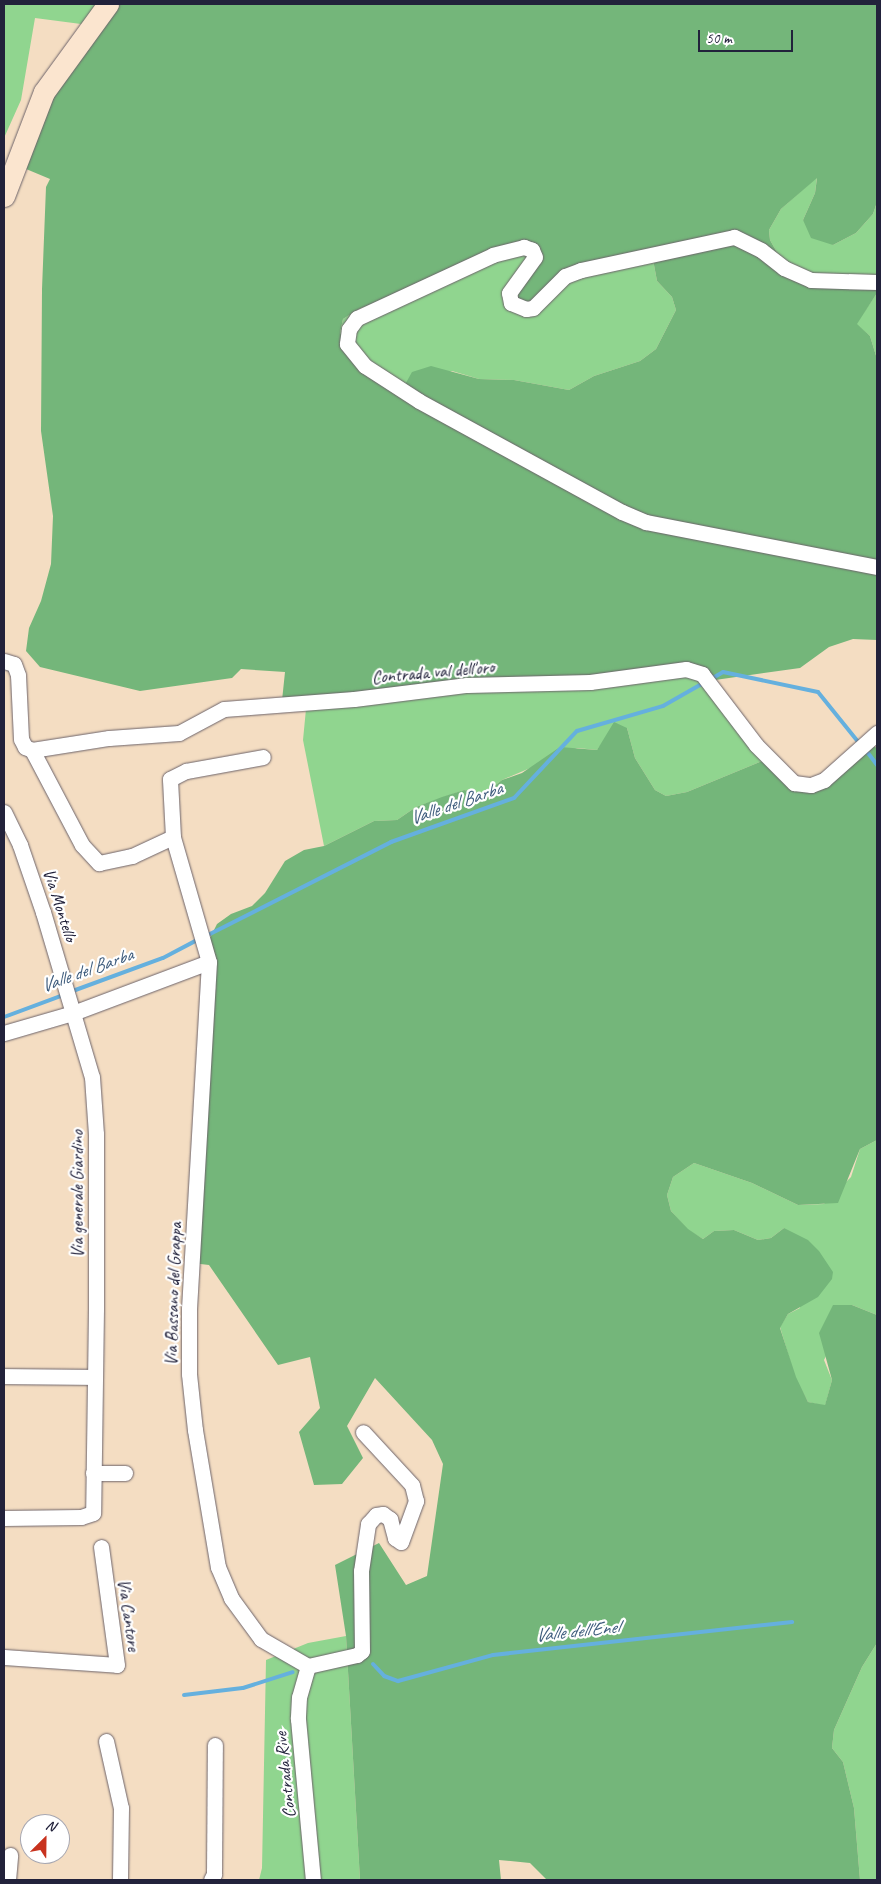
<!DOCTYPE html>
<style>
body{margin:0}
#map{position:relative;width:881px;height:1884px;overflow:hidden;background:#f4ddc2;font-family:Caveat,sans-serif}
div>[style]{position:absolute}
.green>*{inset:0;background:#90d58f}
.forest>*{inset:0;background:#74b67a}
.stream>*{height:4px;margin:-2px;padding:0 2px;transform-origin:2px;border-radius:2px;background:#65b0de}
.roads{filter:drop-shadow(0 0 1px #6c636a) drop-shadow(0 0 1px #6c636a)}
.street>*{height:15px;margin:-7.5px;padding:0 7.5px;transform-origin:7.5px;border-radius:7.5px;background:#fff}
.secondary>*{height:21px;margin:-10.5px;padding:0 10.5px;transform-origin:10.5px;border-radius:10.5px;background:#fbe5cf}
span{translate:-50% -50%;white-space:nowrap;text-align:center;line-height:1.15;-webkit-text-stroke:4.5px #fff;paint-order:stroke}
.street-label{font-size:18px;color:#22223b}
.water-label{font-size:19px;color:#3d5b7c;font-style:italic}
.frame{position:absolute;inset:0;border:5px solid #22223b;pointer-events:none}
.north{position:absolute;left:20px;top:1814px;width:50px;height:50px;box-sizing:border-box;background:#fff;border:1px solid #a7a7b1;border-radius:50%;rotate:23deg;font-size:14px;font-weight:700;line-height:20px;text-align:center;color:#22223b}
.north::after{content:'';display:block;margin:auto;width:18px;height:22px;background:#c8321e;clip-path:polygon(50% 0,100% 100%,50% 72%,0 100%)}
.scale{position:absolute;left:698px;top:30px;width:95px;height:22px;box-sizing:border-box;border:2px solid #22223b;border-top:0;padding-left:6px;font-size:15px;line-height:18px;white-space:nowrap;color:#22223b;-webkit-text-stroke:4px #fff;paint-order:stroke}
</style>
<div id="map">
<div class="green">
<i style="clip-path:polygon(4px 4px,102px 4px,81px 24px,35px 18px,21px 100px,4px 138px)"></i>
<i style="clip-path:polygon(817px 177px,815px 193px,803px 220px,833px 245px,856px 233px,873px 214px,877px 202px,877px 280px,814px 277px,783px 263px,770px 240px,769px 230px,781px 209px)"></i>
<i style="clip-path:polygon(529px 242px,559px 272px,651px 249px,657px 281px,672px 297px,676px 310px,656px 349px,640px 361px,594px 376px,569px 390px,514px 380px,479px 379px,452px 371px,402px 391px,340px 333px,343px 319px,361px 308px)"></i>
<i style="clip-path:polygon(877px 293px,877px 359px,870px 336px,856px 324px)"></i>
<i style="clip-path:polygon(695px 674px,767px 759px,687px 792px,666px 796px,655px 790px,635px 758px,627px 728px,608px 735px,597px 750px,577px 748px,502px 780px,485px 793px,464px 790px,416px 807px,397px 820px,374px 821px,324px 846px,303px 740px,306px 709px,393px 698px)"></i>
<i style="clip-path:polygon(877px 1140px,877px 1315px,852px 1305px,824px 1360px,832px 1380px,825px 1406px,808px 1402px,795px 1377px,780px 1327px,788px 1314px,800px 1308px,784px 1228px,771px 1238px,758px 1240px,734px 1230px,714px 1231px,703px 1239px,688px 1230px,671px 1211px,667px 1195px,673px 1177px,694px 1163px,752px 1183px,798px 1205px,824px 1204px,851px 1177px,860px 1149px)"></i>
<i style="clip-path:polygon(346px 1636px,360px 1880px,259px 1880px,262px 1868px,266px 1660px,308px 1643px)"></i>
<i style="clip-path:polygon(877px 1643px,877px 1880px,860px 1880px,854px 1808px,843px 1762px,832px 1748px,834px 1730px,862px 1667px)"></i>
</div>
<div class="forest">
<i style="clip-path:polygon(evenodd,102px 4px,877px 4px,877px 202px,873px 214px,856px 233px,833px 245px,811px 238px,803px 220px,815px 193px,817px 178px,781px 209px,769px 230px,770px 240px,783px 263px,814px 277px,877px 280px,877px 293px,857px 324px,870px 336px,877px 359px,877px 640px,853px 639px,829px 647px,800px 668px,708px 681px,695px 674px,393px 698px,281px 710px,285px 672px,241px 669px,232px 678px,140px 691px,40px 667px,26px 651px,29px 628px,41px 601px,51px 564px,53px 516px,41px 431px,42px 289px,46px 187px,50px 179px,7px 161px,102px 4px,532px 249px,513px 300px,531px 304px,559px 272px,651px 249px,657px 281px,672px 297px,676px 310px,656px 349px,640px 361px,594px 376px,569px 390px,514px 380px,479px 379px,431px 366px,412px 372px,402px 390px,340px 333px,343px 319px,361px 308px,532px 249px)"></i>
<i style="clip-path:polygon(614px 722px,627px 728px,635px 758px,655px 790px,666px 796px,687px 792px,767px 759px,815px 787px,872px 743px,877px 749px,877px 1140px,860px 1149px,838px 1203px,798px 1205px,752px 1183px,694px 1163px,673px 1177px,667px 1195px,671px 1211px,688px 1229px,703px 1239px,714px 1231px,734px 1230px,758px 1240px,771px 1238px,784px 1228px,808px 1240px,819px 1251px,833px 1272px,832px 1279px,818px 1297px,788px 1314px,780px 1328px,796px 1377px,808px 1402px,825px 1405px,832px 1380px,819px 1333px,833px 1305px,852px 1305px,877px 1315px,877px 1643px,862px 1667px,834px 1730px,832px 1748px,843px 1762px,854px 1808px,860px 1880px,547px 1880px,530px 1863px,499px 1860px,501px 1880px,360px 1880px,346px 1636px,335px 1565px,379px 1543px,406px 1585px,427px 1576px,443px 1464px,432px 1440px,375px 1378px,347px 1426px,363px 1458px,342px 1484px,314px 1485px,299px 1432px,320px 1408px,310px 1357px,278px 1365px,209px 1265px,192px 1263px,208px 1009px,216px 988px,209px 967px,209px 940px,217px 924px,231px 914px,252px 906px,265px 893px,285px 861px,304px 850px,324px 846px,374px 821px,397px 820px,416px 807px,442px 797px,464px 790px,485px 793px,502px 780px,522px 773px,560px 747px,597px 750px)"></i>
</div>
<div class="stream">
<i style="left:711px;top:679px;width:14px;rotate:-30deg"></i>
<i style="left:723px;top:672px;width:97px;rotate:11.9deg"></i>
<i style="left:818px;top:692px;width:67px;rotate:51.1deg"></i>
<i style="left:865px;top:749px;width:20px;rotate:53deg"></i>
<i style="left:206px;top:936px;width:208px;rotate:-26.9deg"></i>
<i style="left:391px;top:842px;width:131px;rotate:-19.7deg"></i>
<i style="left:514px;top:798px;width:92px;rotate:-46.8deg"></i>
<i style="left:577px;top:731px;width:90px;rotate:-16.2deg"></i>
<i style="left:663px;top:706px;width:48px;rotate:-29.7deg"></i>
<i style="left:70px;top:992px;width:99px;rotate:-20.1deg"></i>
<i style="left:163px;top:958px;width:41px;rotate:-27.8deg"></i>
<i style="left:4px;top:1017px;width:63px;rotate:-20.4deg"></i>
<i style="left:373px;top:1664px;width:16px;rotate:47deg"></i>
<i style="left:384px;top:1676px;width:15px;rotate:20deg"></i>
<i style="left:398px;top:1681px;width:98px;rotate:-15.3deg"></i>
<i style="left:493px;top:1655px;width:301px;rotate:-6.3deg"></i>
<i style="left:184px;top:1695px;width:59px;rotate:-6.8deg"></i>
<i style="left:243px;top:1688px;width:52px;rotate:-17.7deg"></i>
</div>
<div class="roads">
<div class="street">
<i style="left:877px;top:282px;width:66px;rotate:-178.3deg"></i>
<i style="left:811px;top:280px;width:30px;rotate:-156deg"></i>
<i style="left:784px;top:268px;width:29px;rotate:-142deg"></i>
<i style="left:761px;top:250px;width:30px;rotate:-154deg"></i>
<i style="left:734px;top:237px;width:157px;rotate:167.8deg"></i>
<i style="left:581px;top:270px;width:17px;rotate:159deg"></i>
<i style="left:565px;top:276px;width:45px;rotate:135deg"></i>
<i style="left:533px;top:308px;width:7px;rotate:172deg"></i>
<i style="left:526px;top:309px;width:16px;rotate:-158deg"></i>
<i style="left:511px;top:303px;width:10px;rotate:-101deg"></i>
<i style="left:509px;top:293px;width:44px;rotate:-54.2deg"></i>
<i style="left:535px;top:257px;width:8px;rotate:-113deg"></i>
<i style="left:532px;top:250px;width:9px;rotate:-159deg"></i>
<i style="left:524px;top:247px;width:32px;rotate:166deg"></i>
<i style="left:493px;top:255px;width:150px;rotate:155.1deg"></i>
<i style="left:357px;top:318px;width:14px;rotate:126deg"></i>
<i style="left:349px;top:329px;width:15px;rotate:98deg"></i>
<i style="left:347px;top:344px;width:28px;rotate:51deg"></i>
<i style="left:365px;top:366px;width:64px;rotate:32.9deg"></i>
<i style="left:419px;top:401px;width:231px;rotate:28.7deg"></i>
<i style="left:622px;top:512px;width:26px;rotate:23deg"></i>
<i style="left:646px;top:522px;width:235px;rotate:11deg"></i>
<i style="left:4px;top:661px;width:10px;rotate:17deg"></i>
<i style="left:14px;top:664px;width:12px;rotate:70deg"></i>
<i style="left:18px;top:675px;width:64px;rotate:87.3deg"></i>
<i style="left:21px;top:739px;width:9px;rotate:63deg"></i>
<i style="left:25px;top:747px;width:8px;rotate:23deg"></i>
<i style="left:32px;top:750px;width:78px;rotate:-8.9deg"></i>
<i style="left:109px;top:738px;width:70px;rotate:-4.1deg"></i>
<i style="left:179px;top:733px;width:51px;rotate:-28.1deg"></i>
<i style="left:224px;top:709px;width:130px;rotate:-4.4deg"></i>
<i style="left:354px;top:699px;width:114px;rotate:-7.1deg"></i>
<i style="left:467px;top:685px;width:123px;rotate:-1.4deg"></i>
<i style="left:590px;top:682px;width:97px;rotate:-7.7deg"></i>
<i style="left:686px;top:669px;width:17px;rotate:17deg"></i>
<i style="left:702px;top:674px;width:89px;rotate:52.7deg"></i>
<i style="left:756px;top:745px;width:54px;rotate:45deg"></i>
<i style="left:794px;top:783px;width:17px;rotate:7deg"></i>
<i style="left:811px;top:785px;width:14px;rotate:-21deg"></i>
<i style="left:824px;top:780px;width:71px;rotate:-41.6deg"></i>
<i style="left:32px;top:750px;width:107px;rotate:62.2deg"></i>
<i style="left:82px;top:845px;width:25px;rotate:47deg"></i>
<i style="left:99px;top:863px;width:34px;rotate:-12deg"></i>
<i style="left:132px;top:856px;width:45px;rotate:-24.9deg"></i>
<i style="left:4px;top:812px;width:37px;rotate:64deg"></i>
<i style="left:20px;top:845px;width:71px;rotate:71.1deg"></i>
<i style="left:43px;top:912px;width:172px;rotate:73.5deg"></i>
<i style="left:92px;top:1077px;width:57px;rotate:86deg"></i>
<i style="left:96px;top:1134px;width:175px;rotate:90deg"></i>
<i style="left:96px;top:1309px;width:204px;rotate:90.8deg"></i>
<i style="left:93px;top:1513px;width:13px;rotate:162deg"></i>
<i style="left:81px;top:1517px;width:77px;rotate:179.3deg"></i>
<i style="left:209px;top:962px;width:130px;rotate:-106.1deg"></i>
<i style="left:173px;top:837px;width:58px;rotate:-93deg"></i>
<i style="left:170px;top:779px;width:18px;rotate:-27deg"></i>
<i style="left:186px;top:771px;width:78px;rotate:-10.3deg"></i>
<i style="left:4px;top:1033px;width:72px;rotate:-16.2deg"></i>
<i style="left:73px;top:1013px;width:145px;rotate:-20.6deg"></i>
<i style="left:209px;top:962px;width:348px;rotate:93.3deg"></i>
<i style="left:189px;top:1309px;width:65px;rotate:90deg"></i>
<i style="left:189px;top:1374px;width:56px;rotate:83.9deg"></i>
<i style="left:195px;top:1430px;width:139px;rotate:80.5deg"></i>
<i style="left:218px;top:1567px;width:34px;rotate:67deg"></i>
<i style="left:231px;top:1598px;width:51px;rotate:53.8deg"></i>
<i style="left:261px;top:1639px;width:54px;rotate:29.9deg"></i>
<i style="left:308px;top:1666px;width:50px;rotate:-12.7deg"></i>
<i style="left:357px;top:1655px;width:6px;rotate:-39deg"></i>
<i style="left:362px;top:1651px;width:80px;rotate:-90.7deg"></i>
<i style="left:361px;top:1571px;width:48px;rotate:-81.5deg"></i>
<i style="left:368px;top:1524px;width:12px;rotate:-48deg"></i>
<i style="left:376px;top:1515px;width:7px;rotate:-8deg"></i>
<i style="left:383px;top:1514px;width:9px;rotate:36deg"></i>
<i style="left:390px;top:1519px;width:20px;rotate:75deg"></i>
<i style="left:395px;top:1538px;width:7px;rotate:34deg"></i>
<i style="left:401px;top:1542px;width:44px;rotate:-69.9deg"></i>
<i style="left:416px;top:1501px;width:16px;rotate:-104deg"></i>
<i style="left:412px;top:1485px;width:72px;rotate:-132.8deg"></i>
<i style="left:4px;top:1376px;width:89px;rotate:0.6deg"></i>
<i style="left:93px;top:1473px;width:32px"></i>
<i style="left:4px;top:1657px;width:113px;rotate:4deg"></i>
<i style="left:117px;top:1665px;width:119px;rotate:-97.7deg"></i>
<i style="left:308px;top:1666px;width:32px;rotate:106deg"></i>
<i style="left:299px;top:1697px;width:22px;rotate:93deg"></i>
<i style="left:298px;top:1719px;width:162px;rotate:84.7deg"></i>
<i style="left:106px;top:1741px;width:69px;rotate:77.4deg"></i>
<i style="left:121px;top:1808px;width:72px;rotate:90.8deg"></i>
<i style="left:8px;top:1880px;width:25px;rotate:-85deg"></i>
<i style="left:211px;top:1880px;width:7px;rotate:-63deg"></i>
<i style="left:214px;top:1874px;width:129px;rotate:-89.6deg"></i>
</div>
<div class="secondary">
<i style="left:4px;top:196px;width:111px;rotate:-69deg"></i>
<i style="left:44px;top:92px;width:109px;rotate:-54deg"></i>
</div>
</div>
<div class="street-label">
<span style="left:433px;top:672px;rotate:-5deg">Contrada val dell'oro</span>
<span style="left:60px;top:905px;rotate:72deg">Via Montello</span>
<span style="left:77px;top:1194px;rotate:-90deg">Via generale Giardino</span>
<span style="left:173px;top:1294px;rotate:-88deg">Via Bassano del Grappa</span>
<span style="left:129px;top:1615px;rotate:82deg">Via Cantore</span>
<span style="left:285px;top:1775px;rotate:-96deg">Contrada Rive</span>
</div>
<div class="water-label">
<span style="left:456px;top:804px;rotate:-19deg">Valle del Barba</span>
<span style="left:87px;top:971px;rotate:-20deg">Valle del Barba</span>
<span style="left:577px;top:1632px;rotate:-6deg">Valle dell'Enel</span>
</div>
<div class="frame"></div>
<div class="north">N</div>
<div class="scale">50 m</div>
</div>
